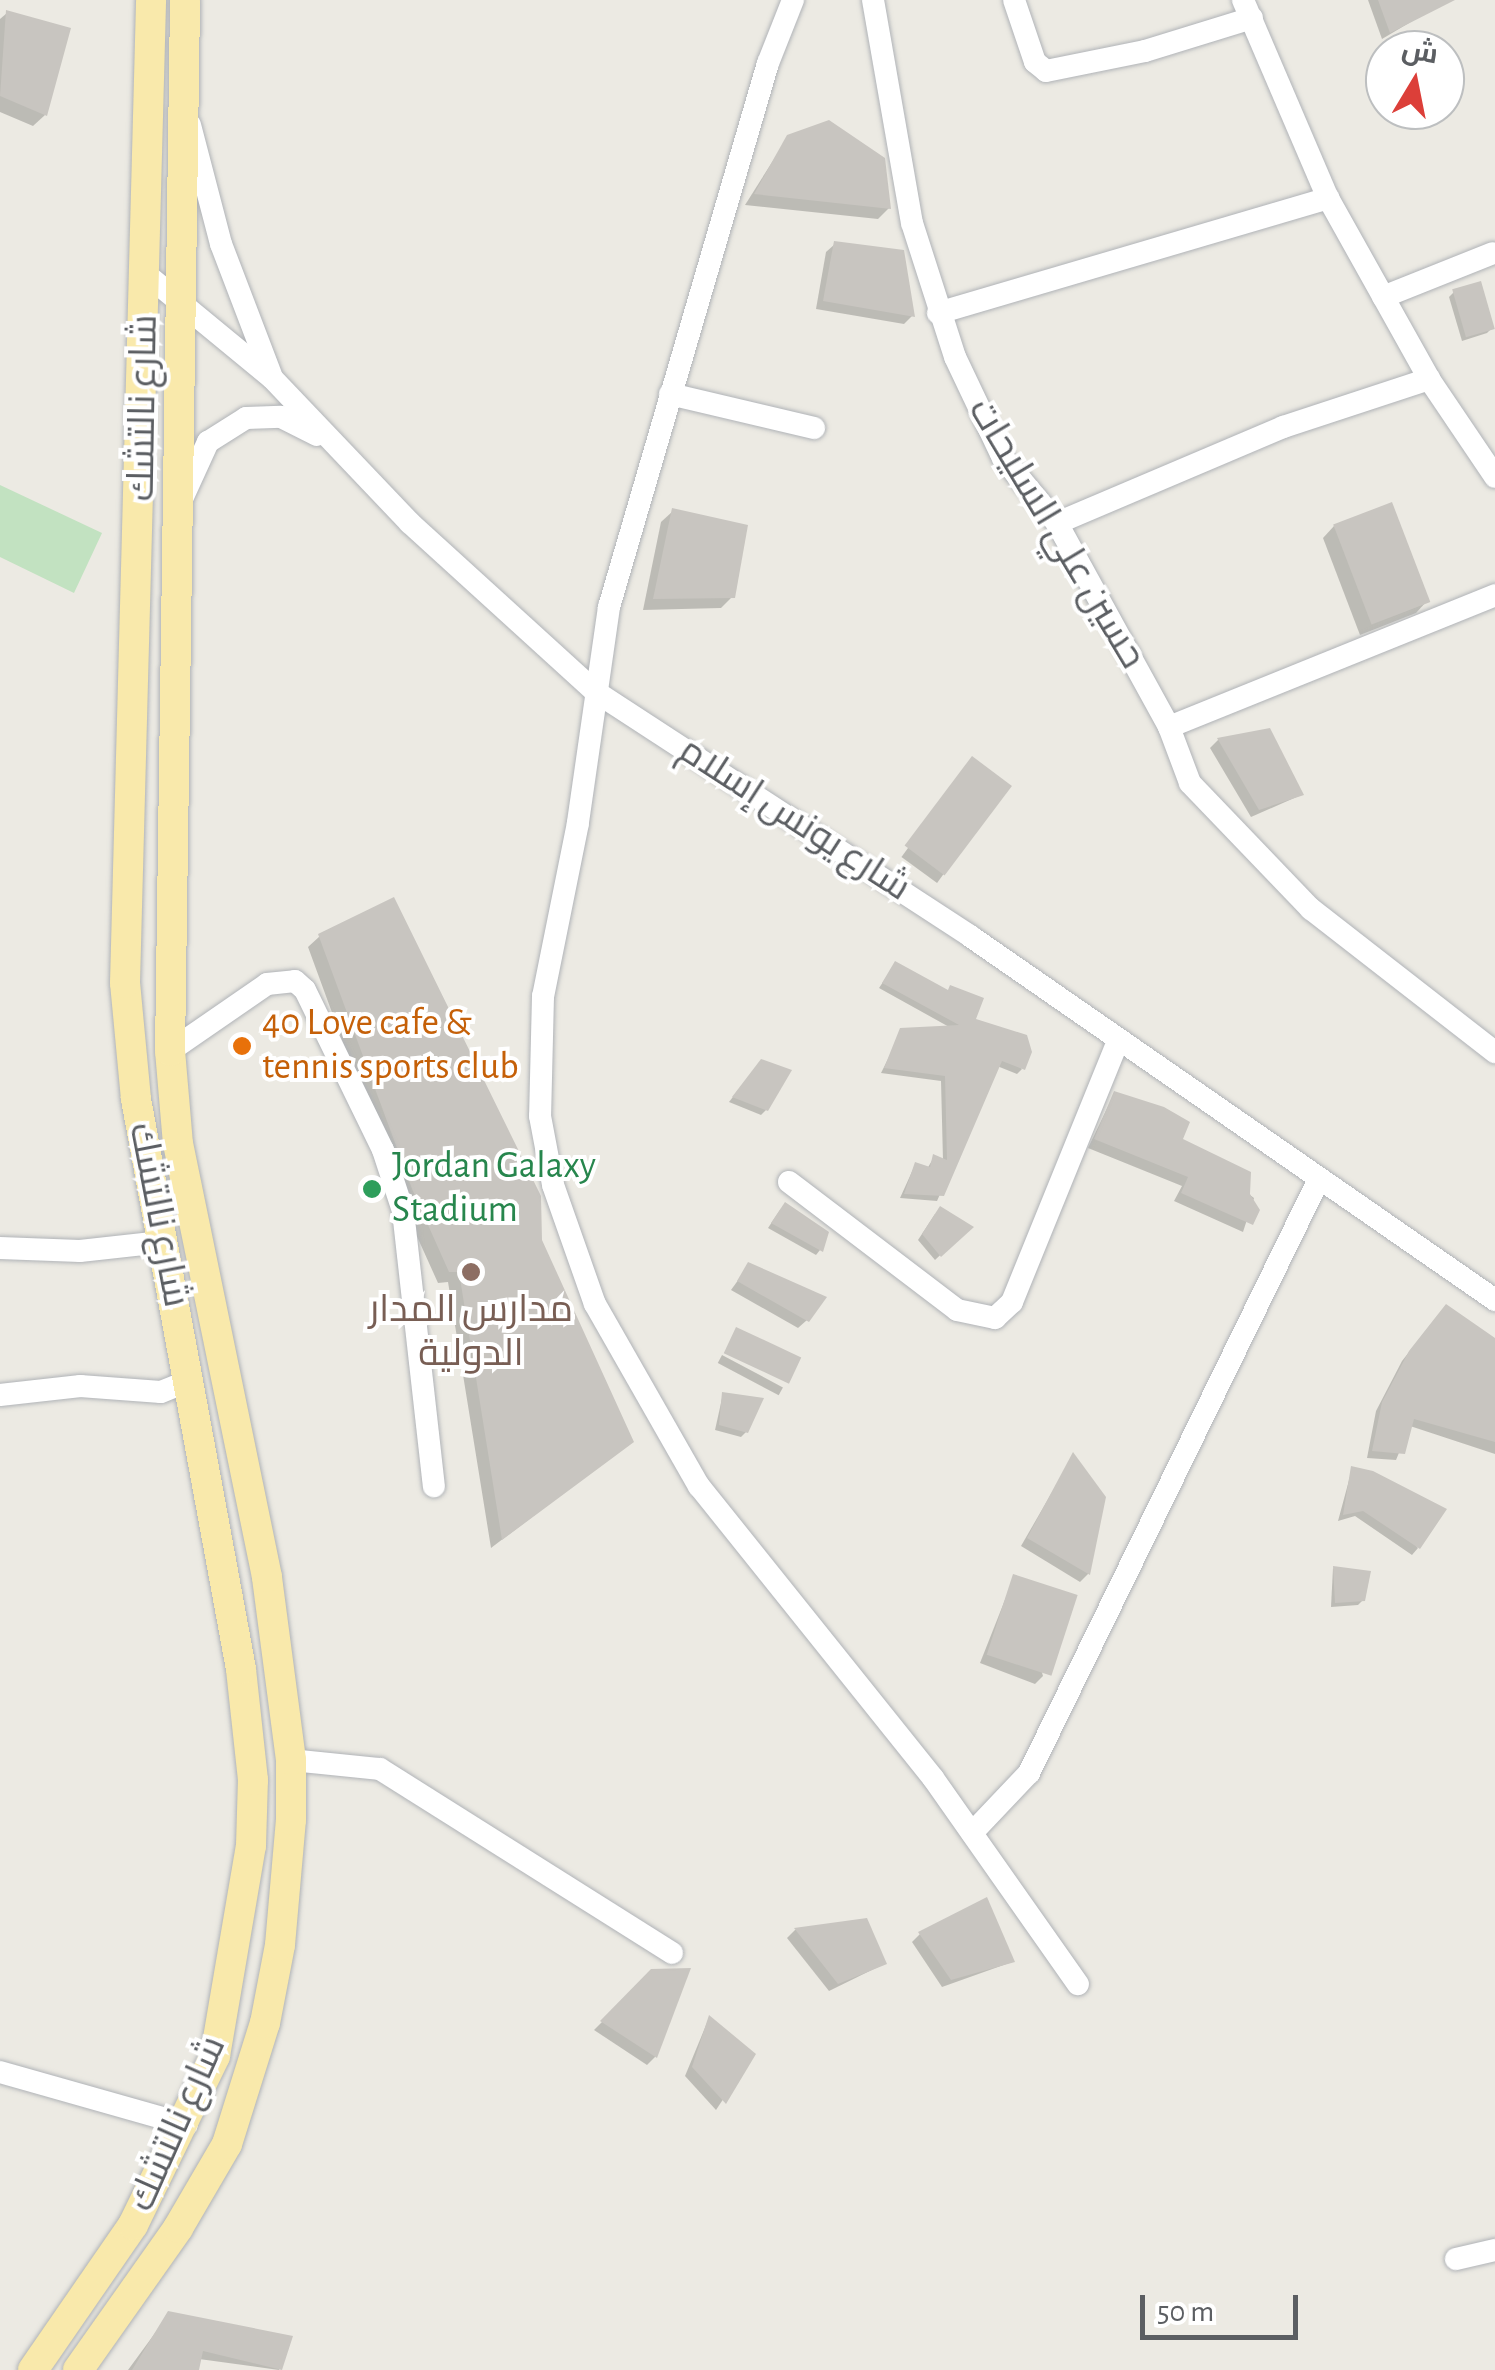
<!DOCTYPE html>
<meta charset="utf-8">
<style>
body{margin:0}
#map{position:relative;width:1495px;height:2370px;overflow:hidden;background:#eceae3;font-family:"Alegreya Sans",Cairo,sans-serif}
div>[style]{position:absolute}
.green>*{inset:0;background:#c2e2c1}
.shadow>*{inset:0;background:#0003;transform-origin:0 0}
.building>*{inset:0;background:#c8c5c0;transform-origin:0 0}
.roads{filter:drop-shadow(0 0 2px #b0b3b7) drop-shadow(0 0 2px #b0b3b7)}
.minor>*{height:22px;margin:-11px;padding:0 11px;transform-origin:11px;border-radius:11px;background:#fff}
.major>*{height:30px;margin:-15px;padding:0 15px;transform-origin:15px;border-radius:15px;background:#f9e9ab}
.dots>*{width:28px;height:28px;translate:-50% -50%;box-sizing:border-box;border:5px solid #fff;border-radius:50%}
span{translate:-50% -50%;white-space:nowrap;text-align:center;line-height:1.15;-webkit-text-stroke:8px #fff;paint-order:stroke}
.street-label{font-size:38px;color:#5b5e62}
.food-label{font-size:38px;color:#c56008}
.left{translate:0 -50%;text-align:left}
.leisure-label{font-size:38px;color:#27864d}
.education-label{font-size:38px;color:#785e54}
.north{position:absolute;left:1365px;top:30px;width:100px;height:100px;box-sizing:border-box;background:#fff;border:2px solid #bdbfc0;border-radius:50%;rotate:10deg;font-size:28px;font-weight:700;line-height:40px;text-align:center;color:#5b5e62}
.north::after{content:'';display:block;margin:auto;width:35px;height:45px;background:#dc3f39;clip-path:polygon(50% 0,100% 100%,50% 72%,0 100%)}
.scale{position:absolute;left:1140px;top:2295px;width:158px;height:45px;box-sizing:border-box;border:5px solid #5b5e62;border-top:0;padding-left:12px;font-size:30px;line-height:35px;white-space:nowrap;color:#5b5e62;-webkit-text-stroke:8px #fff;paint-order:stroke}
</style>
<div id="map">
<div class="green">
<i style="clip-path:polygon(0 485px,102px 533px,74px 593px,0 557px)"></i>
</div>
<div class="shadow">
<i style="clip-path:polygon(1368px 0,1436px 0,1436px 7px,1382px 39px)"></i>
<i style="clip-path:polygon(7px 13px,45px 115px,33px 126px,0 112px,0 19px)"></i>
<i style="clip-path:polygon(829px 123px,883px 159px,889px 208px,878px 219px,745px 205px,788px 137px)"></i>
<i style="clip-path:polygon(835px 244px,912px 316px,904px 324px,816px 309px,826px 252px)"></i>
<i style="clip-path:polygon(1454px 292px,1492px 328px,1487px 333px,1462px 341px,1449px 297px)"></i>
<i style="clip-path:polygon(673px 511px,733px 596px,721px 608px,643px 610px,661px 522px)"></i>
<i style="clip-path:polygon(1334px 526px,1427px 601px,1416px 613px,1360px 635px,1323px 538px)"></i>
<i style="clip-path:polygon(1269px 730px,1301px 795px,1251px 817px,1210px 748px,1218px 740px)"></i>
<i style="left:972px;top:760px;width:44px;height:120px;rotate:36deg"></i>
<i style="clip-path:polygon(320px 936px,539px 1241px,631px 1442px,491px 1548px,448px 1282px,438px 1283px,401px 1201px,308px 947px)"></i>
<i style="clip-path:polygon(895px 964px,973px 1020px,1022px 1069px,1017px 1074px,997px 1066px,937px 1201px,900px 1198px,915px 1165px,927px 1169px,934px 1157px,943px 1161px,941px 1081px,881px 1073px,902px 1031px,951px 1028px,879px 988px)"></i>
<i style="clip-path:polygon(756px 1067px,766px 1110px,761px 1115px,729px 1102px)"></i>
<i style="clip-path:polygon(1114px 1094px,1254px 1198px,1243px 1232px,1174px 1201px,1182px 1186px,1088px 1148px)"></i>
<i style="clip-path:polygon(780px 1210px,820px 1250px,816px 1255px,768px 1228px)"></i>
<i style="clip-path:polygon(935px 1214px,970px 1227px,935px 1260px,918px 1240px)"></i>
<i style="clip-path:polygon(749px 1265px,807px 1320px,798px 1328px,731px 1290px)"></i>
<i style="clip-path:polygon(1439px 1314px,1495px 1352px,1495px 1454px,1410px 1426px,1396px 1460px,1367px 1458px,1376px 1411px,1402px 1361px)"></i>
<i style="left:722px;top:1355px;width:69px;height:9px;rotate:28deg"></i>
<i style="clip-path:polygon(723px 1394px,746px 1432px,741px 1437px,715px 1430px)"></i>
<i style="clip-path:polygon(1073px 1456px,1103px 1498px,1088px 1574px,1080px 1582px,1021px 1546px)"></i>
<i style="clip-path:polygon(1352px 1469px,1418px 1548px,1412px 1555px,1355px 1516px,1338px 1521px)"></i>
<i style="clip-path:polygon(1333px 1568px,1363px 1600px,1358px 1605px,1331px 1607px)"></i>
<i style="clip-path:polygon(1014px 1577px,1043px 1676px,1035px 1684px,980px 1663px)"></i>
<i style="clip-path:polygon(865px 1921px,884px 1964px,829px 1991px,787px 1938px,795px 1930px)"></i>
<i style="clip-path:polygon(920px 1934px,1012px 1962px,942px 1987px,912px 1942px)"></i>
<i style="clip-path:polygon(652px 1972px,655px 2057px,647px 2065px,594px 2030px)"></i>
<i style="clip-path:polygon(709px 2018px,753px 2054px,716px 2110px,685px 2076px)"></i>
<i style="clip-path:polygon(169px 2314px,290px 2338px,279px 2370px,199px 2359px,196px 2370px,128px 2370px)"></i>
</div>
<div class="building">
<i style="clip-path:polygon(1378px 0,1455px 0,1390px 33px)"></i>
<i style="clip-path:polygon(6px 10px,71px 28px,47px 116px,0 96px)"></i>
<i style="clip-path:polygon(829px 120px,885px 158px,891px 209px,754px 194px,787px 135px)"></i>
<i style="clip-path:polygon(834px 241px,904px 250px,915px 317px,823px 301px)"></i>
<i style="left:1481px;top:281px;width:50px;height:30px;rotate:74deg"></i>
<i style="left:1392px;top:502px;width:107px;height:63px;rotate:69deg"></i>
<i style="clip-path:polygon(672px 508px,748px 525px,735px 598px,653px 599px)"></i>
<i style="clip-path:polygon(1270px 728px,1304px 795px,1259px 810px,1217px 738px)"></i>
<i style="left:972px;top:756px;width:50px;height:112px;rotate:37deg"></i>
<i style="clip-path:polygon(394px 897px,541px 1196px,542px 1240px,634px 1442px,502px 1540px,459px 1272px,449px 1272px,412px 1189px,318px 934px)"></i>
<i style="clip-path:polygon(895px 961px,948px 990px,950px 985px,984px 998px,976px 1019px,1027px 1035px,1032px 1052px,1025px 1070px,1002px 1061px,944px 1196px,904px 1194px,915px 1162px,930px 1167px,933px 1154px,947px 1160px,945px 1076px,884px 1068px,900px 1028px,959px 1025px,882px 983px)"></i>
<i style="clip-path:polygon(761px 1059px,792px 1070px,768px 1111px,732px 1097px)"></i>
<i style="clip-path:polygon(1114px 1091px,1164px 1107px,1190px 1122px,1183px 1139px,1251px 1172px,1250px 1194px,1260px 1210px,1253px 1225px,1181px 1193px,1188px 1177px,1094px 1139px)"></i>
<i style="clip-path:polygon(785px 1202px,829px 1232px,823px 1252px,771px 1223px)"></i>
<i style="clip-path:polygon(940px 1206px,974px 1227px,941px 1257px,922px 1234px)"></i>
<i style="clip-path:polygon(748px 1262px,827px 1297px,809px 1322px,737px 1281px)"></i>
<i style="clip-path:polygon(1446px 1304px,1495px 1338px,1495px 1442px,1414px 1419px,1405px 1454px,1372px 1451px,1382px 1402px,1409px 1351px)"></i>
<i style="left:736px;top:1327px;width:72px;height:29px;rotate:25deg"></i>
<i style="clip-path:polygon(722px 1392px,764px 1398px,748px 1433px,719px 1425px)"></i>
<i style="clip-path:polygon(1073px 1452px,1106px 1497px,1090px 1575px,1027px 1538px)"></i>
<i style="clip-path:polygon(1351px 1466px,1373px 1471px,1447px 1509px,1420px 1549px,1363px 1511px,1343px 1515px)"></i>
<i style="clip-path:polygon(1333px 1566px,1371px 1571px,1365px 1601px,1335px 1603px)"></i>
<i style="left:1013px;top:1574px;width:68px;height:85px;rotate:18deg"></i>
<i style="clip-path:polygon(987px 1897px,1015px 1962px,951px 1980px,918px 1932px)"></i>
<i style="clip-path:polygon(867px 1918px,887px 1964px,838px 1984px,794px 1928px)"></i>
<i style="clip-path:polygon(691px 1968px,657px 2058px,600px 2021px,651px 1969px)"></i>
<i style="clip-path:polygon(709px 2015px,756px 2054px,726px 2104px,692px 2067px)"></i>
<i style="clip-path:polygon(168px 2311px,293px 2336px,282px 2370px,203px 2351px,199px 2370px,132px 2370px)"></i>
</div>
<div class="roads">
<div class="minor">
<i style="left:793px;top:0;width:68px;rotate:111.6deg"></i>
<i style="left:768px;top:63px;width:567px;rotate:106.29deg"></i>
<i style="left:609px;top:607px;width:218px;rotate:98.2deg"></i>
<i style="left:578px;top:823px;width:177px;rotate:101.4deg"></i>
<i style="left:543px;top:996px;width:120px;rotate:91.4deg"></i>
<i style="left:540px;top:1116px;width:70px;rotate:79.3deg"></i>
<i style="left:553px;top:1185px;width:126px;rotate:70.6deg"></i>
<i style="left:595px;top:1304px;width:210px;rotate:60.3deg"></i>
<i style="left:699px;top:1486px;width:374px;rotate:51.3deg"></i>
<i style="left:933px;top:1778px;width:252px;rotate:54.9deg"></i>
<i style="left:873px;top:0;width:226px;rotate:80.1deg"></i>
<i style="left:912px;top:223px;width:141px;rotate:72.2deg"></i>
<i style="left:955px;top:357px;width:112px;rotate:64.6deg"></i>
<i style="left:1003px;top:458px;width:85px;rotate:50.3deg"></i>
<i style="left:1057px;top:523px;width:233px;rotate:61.2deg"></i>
<i style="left:1169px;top:727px;width:60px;rotate:69.4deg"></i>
<i style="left:1190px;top:783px;width:175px;rotate:46.2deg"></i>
<i style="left:1311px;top:909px;width:233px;rotate:37.9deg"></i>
<i style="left:1014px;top:0;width:65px;rotate:71.3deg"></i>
<i style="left:1035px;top:62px;width:14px;rotate:39deg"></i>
<i style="left:1046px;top:71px;width:101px;rotate:-11.4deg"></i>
<i style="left:1145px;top:51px;width:112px;rotate:-17.1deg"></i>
<i style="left:1243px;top:0;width:215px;rotate:66.8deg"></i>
<i style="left:1328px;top:198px;width:207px;rotate:60.8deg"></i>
<i style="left:1429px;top:379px;width:118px;rotate:56deg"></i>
<i style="left:190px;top:125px;width:123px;rotate:75.4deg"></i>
<i style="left:221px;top:244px;width:140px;rotate:69.1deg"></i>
<i style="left:147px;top:275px;width:162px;rotate:39.5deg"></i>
<i style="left:272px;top:378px;width:200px;rotate:46.4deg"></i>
<i style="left:410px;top:523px;width:251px;rotate:42.3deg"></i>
<i style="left:596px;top:692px;width:447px;rotate:33.1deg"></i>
<i style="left:970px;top:936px;width:639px;rotate:34.73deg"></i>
<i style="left:1383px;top:297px;width:118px;rotate:-21.8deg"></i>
<i style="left:938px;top:313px;width:407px;rotate:-16.4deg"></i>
<i style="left:670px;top:394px;width:148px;rotate:13.3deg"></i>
<i style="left:182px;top:499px;width:63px;rotate:-65.5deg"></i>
<i style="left:208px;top:442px;width:45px;rotate:-32.3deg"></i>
<i style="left:246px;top:418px;width:35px;rotate:-2deg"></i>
<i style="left:281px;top:417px;width:40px;rotate:26.6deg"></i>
<i style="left:1057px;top:523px;width:246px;rotate:-23deg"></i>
<i style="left:1283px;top:427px;width:154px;rotate:-18.2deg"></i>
<i style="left:1169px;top:727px;width:352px;rotate:-22deg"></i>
<i style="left:170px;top:1051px;width:118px;rotate:-34.6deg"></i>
<i style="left:267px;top:984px;width:28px;rotate:-6deg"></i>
<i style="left:295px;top:981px;width:13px;rotate:42deg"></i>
<i style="left:305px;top:990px;width:178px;rotate:64deg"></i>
<i style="left:383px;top:1150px;width:64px;rotate:71.8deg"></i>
<i style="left:403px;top:1211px;width:277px;rotate:83.6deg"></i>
<i style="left:789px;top:1182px;width:211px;rotate:37.3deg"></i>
<i style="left:957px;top:1310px;width:39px;rotate:12deg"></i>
<i style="left:995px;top:1318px;width:23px;rotate:-43deg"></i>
<i style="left:1012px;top:1302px;width:282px;rotate:-67.9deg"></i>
<i style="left:0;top:1248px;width:80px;rotate:2.1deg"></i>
<i style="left:80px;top:1251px;width:82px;rotate:-6.3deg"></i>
<i style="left:0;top:1395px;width:81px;rotate:-6.4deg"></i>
<i style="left:80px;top:1386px;width:81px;rotate:4.2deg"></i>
<i style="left:161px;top:1392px;width:31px;rotate:-22deg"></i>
<i style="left:291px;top:1760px;width:89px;rotate:5.8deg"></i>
<i style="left:380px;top:1769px;width:345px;rotate:32.2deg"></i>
<i style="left:972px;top:1833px;width:83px;rotate:-46.5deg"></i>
<i style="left:1029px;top:1773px;width:661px;rotate:-63.98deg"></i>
<i style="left:0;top:2072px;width:194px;rotate:15.8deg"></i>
<i style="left:1456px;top:2259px;width:40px;rotate:-13deg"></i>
</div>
<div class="major">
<i style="left:33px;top:2370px;width:176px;rotate:-55.4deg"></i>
<i style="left:133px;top:2225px;width:188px;rotate:-64.1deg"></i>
<i style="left:215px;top:2056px;width:213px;rotate:-80.3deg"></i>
<i style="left:251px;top:1846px;width:66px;rotate:-88.3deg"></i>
<i style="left:253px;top:1780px;width:112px;rotate:-96.2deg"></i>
<i style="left:241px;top:1669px;width:580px;rotate:-100.44deg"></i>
<i style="left:136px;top:1099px;width:117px;rotate:-95.4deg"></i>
<i style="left:125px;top:983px;width:983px;rotate:-88.48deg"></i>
<i style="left:78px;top:2370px;width:174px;rotate:-54.8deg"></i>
<i style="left:178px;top:2228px;width:97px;rotate:-59.7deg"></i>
<i style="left:227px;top:2144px;width:127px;rotate:-72.6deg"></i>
<i style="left:265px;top:2023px;width:79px;rotate:-79.1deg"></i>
<i style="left:280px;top:1945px;width:125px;rotate:-85deg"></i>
<i style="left:291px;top:1820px;width:60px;rotate:-90deg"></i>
<i style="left:291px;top:1760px;width:185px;rotate:-97.5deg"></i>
<i style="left:267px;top:1577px;width:442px;rotate:-101.6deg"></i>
<i style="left:178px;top:1144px;width:93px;rotate:-94.9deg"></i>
<i style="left:170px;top:1051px;width:1051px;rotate:-89.18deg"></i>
</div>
</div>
<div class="dots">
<i style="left:242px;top:1046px;background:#e8710a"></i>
<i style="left:372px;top:1189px;background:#2e9e5b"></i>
<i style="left:471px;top:1272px;background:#8d6e63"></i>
</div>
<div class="street-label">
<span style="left:144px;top:408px;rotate:-89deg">شارع نالتشك</span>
<span style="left:1056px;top:534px;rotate:59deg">حسين علي السليحات</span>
<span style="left:794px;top:820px;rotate:33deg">شارع يونس إسلام</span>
<span style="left:158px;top:1215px;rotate:79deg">شارع نالتشك</span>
<span style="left:178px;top:2124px;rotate:-66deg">شارع نالتشك</span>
</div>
<div class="food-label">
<span class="left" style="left:262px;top:1046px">40 Love cafe &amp;<br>tennis sports club</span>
</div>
<div class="leisure-label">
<span class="left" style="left:392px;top:1189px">Jordan Galaxy<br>Stadium</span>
</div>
<div class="education-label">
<span style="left:471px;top:1333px">مدارس المدار<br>الدولية</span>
</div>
<div class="north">ش</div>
<div class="scale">50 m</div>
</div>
